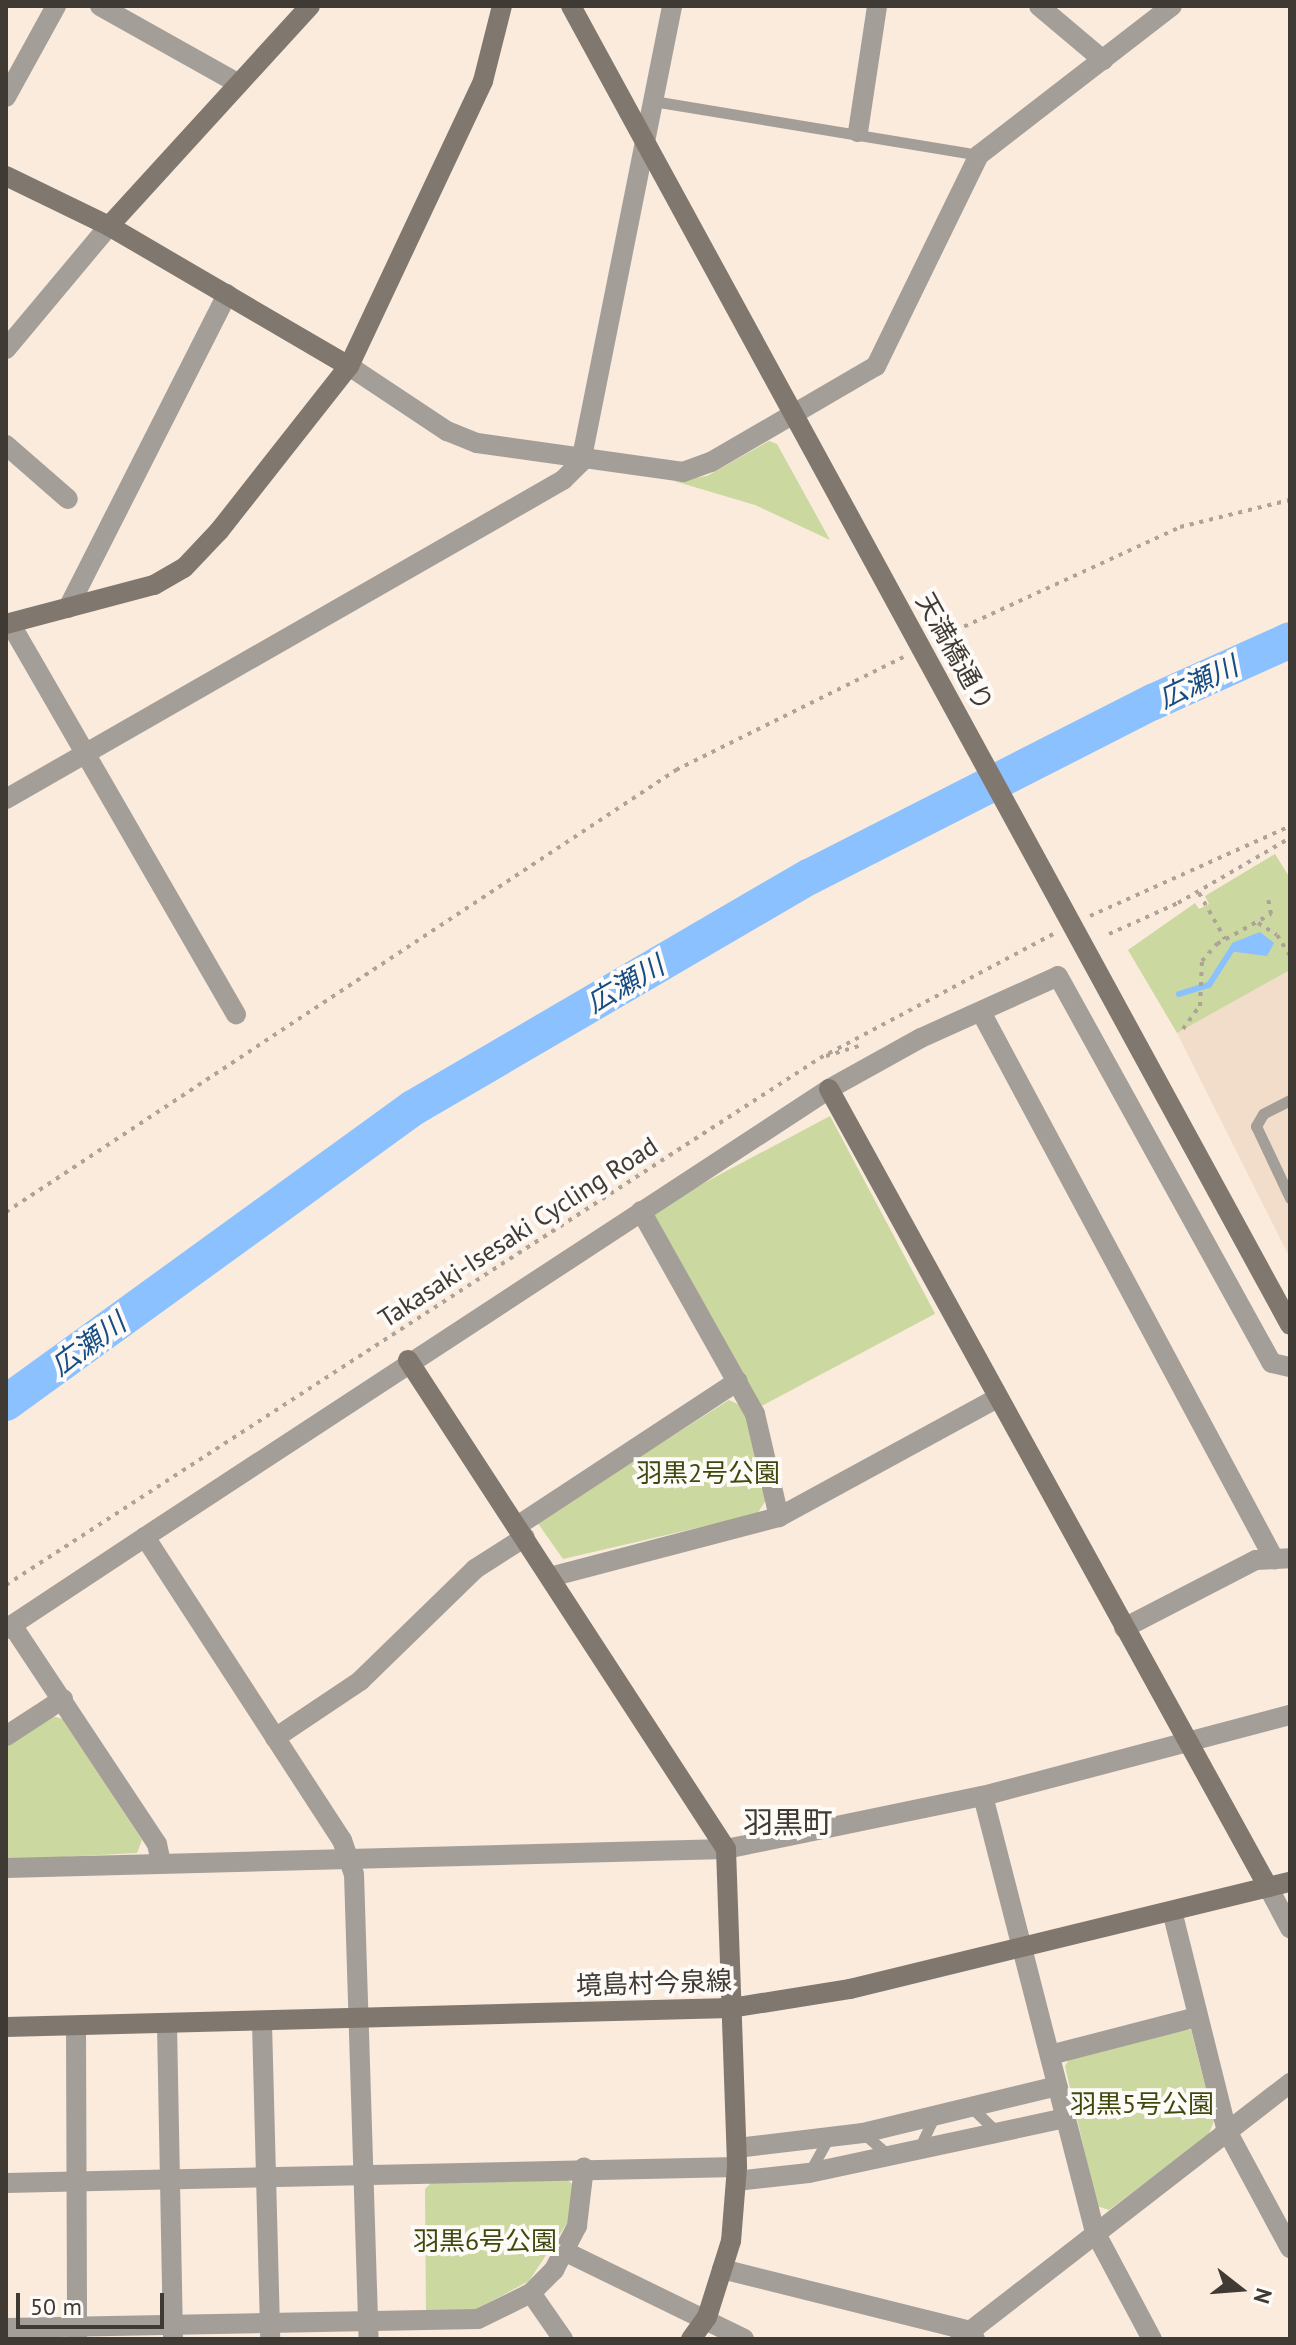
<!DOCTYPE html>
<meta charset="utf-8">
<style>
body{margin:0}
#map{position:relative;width:1296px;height:2345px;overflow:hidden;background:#faebdd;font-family:"PT Sans","Noto Sans JP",sans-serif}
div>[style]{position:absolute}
.built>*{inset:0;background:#f2ddca}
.green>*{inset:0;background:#cbd8a0;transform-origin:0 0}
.water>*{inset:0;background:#8ac1fe}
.stream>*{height:6px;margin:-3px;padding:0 3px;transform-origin:3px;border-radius:3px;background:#8ac1fe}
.river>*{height:36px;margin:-18px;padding:0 18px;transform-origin:18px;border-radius:18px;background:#8ac1fe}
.path>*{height:4px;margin-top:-2px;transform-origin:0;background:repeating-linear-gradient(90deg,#aea398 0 4px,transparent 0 10px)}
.lane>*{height:11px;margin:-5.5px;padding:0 5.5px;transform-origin:5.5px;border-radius:5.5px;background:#a49e98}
.street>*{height:20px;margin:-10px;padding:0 10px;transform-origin:10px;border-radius:10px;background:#a49e98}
.secondary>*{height:20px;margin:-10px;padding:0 10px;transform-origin:10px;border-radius:10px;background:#80786f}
span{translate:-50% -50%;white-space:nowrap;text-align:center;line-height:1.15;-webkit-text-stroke:8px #fdfaf7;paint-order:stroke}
.street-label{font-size:26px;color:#3f3a34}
.park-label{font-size:26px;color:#3f490d}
.water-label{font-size:28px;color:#154d84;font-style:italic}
.quarter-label{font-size:30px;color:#3f3a34}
.frame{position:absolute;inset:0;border:8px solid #3f3a34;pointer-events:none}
.north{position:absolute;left:1200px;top:2249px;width:80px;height:80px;-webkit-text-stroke:6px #fdfaf7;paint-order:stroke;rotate:107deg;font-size:22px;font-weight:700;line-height:32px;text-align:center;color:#3f3a34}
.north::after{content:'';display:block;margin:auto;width:28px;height:36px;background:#3f3a34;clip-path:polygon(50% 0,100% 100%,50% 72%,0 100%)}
.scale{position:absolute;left:16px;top:2293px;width:148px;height:36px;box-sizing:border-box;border:4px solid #3f3a34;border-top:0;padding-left:10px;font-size:24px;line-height:28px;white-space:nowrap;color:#3f3a34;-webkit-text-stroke:6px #fdfaf7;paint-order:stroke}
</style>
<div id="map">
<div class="built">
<i style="clip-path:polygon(1290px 970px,1290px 1258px,1177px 1033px)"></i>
</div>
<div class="green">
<i style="clip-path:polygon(769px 441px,777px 444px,830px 540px,755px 505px,674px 481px,707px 476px)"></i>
<i style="clip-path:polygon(1275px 854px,1290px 878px,1290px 970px,1177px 1033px,1128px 950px,1195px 903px,1199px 909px,1209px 904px,1205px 896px)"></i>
<i style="left:830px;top:1116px;width:224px;height:205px;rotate:62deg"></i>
<i style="clip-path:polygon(729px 1400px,744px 1407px,766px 1500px,757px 1514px,563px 1559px,537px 1522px)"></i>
<i style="clip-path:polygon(52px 1716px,63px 1719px,142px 1840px,137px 1853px,6px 1860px,6px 1747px)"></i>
<i style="clip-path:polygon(1181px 2027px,1191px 2030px,1214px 2121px,1208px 2136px,1109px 2210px,1097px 2206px,1065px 2066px,1071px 2056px)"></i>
<i style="clip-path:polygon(567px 2179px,575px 2187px,573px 2214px,529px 2281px,469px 2313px,426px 2312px,425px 2189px,432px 2182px)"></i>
</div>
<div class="water">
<i style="clip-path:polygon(1260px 932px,1274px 943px,1267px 956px,1228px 951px,1232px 943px)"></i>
</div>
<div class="stream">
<i style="left:1179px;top:994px;width:31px;rotate:-17deg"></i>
<i style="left:1209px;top:985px;width:43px;rotate:-57.4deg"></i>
</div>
<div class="river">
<i style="left:6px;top:1403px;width:503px;rotate:-35.94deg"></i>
<i style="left:413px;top:1108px;width:458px;rotate:-30.3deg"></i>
<i style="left:809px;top:877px;width:386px;rotate:-27deg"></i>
<i style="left:1153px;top:702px;width:150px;rotate:-24.3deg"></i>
</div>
<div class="path">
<i style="left:937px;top:639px;width:268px;rotate:-24.7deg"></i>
<i style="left:1180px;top:527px;width:113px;rotate:-13.8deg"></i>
<i style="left:1199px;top:893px;width:53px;rotate:60.5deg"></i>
<i style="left:1090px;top:916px;width:219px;rotate:-24.2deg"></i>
<i style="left:1258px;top:923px;width:22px;rotate:32deg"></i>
<i style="left:1277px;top:935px;width:25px;rotate:58deg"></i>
<i style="left:1109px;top:934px;width:76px;rotate:-24.2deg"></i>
<i style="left:1178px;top:903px;width:129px;rotate:-30.1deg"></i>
<i style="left:1183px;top:1029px;width:29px;rotate:-54deg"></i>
<i style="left:1200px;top:1006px;width:45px;rotate:-87.5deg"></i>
<i style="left:1202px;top:961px;width:23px;rotate:-49deg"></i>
<i style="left:1217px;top:944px;width:62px;rotate:-29.1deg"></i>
<i style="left:1271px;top:914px;width:16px;rotate:-101deg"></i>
<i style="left:826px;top:1056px;width:39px;rotate:-17deg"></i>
<i style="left:6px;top:1212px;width:803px;rotate:-33.41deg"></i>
<i style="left:676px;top:770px;width:254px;rotate:-26.4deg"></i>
<i style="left:6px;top:1585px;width:970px;rotate:-32.92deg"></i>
<i style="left:820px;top:1058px;width:266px;rotate:-28deg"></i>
</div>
<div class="lane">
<i style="left:653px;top:101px;width:330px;rotate:9.4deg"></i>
<i style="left:1290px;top:1100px;width:30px;rotate:153deg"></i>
<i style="left:1263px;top:1114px;width:14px;rotate:120deg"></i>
<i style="left:1256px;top:1126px;width:80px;rotate:64.7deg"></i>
<i style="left:971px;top:2107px;width:37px;rotate:44deg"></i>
<i style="left:863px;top:2133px;width:37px;rotate:41deg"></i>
<i style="left:918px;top:2151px;width:38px;rotate:-65deg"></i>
<i style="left:809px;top:2173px;width:39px;rotate:-61deg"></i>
</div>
<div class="street">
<i style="left:100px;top:6px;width:159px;rotate:29.3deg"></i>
<i style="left:1039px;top:6px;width:84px;rotate:40.2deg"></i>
<i style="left:6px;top:97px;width:104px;rotate:-61.2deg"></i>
<i style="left:858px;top:132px;width:127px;rotate:-81.4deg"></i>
<i style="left:6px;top:349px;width:160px;rotate:-50.1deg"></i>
<i style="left:349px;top:366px;width:118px;rotate:33.6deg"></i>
<i style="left:447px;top:431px;width:32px;rotate:22deg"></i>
<i style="left:477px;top:443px;width:208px;rotate:8deg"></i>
<i style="left:683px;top:472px;width:30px;rotate:-20deg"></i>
<i style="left:711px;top:462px;width:191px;rotate:-30.2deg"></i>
<i style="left:876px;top:366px;width:235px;rotate:-64deg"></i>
<i style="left:979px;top:155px;width:244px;rotate:-37.7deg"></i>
<i style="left:6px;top:445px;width:82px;rotate:41.1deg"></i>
<i style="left:68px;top:608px;width:352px;rotate:-63.1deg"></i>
<i style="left:10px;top:623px;width:452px;rotate:60deg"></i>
<i style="left:6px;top:799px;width:642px;rotate:-29.8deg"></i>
<i style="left:563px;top:480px;width:25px;rotate:-45deg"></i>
<i style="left:581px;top:462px;width:465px;rotate:-78.7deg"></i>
<i style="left:981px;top:1012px;width:621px;rotate:61.82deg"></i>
<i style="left:641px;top:1211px;width:233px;rotate:60.7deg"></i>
<i style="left:755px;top:1414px;width:106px;rotate:76.9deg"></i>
<i style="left:517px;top:1526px;width:264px;rotate:-33.3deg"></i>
<i style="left:145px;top:1537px;width:818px;rotate:-33.22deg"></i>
<i style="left:829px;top:1089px;width:105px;rotate:-29deg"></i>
<i style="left:921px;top:1038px;width:150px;rotate:-24.3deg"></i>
<i style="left:1058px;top:976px;width:442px;rotate:61.1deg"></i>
<i style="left:1272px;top:1363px;width:18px;rotate:13deg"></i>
<i style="left:550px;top:1577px;width:237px;rotate:-14.7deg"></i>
<i style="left:779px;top:1517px;width:246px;rotate:-28.6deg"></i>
<i style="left:12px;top:1625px;width:263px;rotate:56.5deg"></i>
<i style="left:157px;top:1844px;width:19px;rotate:78deg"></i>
<i style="left:1124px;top:1628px;width:148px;rotate:-27.3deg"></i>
<i style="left:1256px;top:1560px;width:34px;rotate:-3deg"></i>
<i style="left:6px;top:1629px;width:167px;rotate:-33.5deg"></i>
<i style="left:145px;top:1537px;width:361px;rotate:57deg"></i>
<i style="left:342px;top:1840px;width:36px;rotate:71deg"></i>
<i style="left:354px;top:1874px;width:465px;rotate:88.2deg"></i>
<i style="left:6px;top:1736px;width:68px;rotate:-33deg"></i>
<i style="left:275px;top:1738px;width:102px;rotate:-33.8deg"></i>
<i style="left:360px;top:1681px;width:161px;rotate:-44.2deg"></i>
<i style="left:475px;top:1569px;width:59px;rotate:-32.6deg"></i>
<i style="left:983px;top:1796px;width:450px;rotate:75.6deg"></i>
<i style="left:1095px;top:2232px;width:121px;rotate:62deg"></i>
<i style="left:6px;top:1868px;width:720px;rotate:-1.51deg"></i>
<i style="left:726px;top:1849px;width:262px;rotate:-11.7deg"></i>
<i style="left:983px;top:1796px;width:318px;rotate:-14.8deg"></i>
<i style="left:1268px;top:1887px;width:47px;rotate:61.8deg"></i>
<i style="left:1172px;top:1911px;width:227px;rotate:76deg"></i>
<i style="left:1227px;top:2131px;width:133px;rotate:61.7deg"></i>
<i style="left:262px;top:2023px;width:315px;rotate:88.5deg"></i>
<i style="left:167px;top:2025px;width:312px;rotate:88.9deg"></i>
<i style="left:76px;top:2027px;width:312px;rotate:89.8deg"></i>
<i style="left:1050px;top:2055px;width:152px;rotate:-14.5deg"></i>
<i style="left:737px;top:2148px;width:127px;rotate:-6.8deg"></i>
<i style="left:863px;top:2133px;width:200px;rotate:-13.6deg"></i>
<i style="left:736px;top:2181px;width:73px;rotate:-6.3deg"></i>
<i style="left:809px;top:2173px;width:262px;rotate:-12.1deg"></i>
<i style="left:6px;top:2183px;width:731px;rotate:-1.25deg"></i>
<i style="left:566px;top:2252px;width:198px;rotate:26deg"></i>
<i style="left:722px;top:2269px;width:256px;rotate:14deg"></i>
<i style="left:970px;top:2331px;width:9px;rotate:58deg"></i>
<i style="left:531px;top:2293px;width:56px;rotate:55.2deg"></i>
<i style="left:6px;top:2328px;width:472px;rotate:-1.1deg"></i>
<i style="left:478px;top:2319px;width:59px;rotate:-26.1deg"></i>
<i style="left:531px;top:2293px;width:33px;rotate:-45deg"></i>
<i style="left:554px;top:2270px;width:50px;rotate:-62.4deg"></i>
<i style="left:577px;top:2226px;width:59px;rotate:-83.2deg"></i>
<i style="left:960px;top:2339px;width:418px;rotate:-37.8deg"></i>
</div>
<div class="secondary">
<i style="left:571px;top:6px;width:1502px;rotate:61.4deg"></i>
<i style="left:6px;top:176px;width:114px;rotate:25.9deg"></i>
<i style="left:109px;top:226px;width:278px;rotate:30.3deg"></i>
<i style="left:109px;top:226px;width:298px;rotate:-47.6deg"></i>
<i style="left:6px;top:624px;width:153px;rotate:-14.8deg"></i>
<i style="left:154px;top:585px;width:34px;rotate:-30deg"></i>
<i style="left:184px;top:568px;width:51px;rotate:-46.6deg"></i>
<i style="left:219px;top:531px;width:210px;rotate:-51.8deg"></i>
<i style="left:349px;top:366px;width:315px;rotate:-64.8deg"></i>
<i style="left:483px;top:81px;width:77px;rotate:-75.8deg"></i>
<i style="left:829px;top:1089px;width:911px;rotate:61.18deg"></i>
<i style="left:408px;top:1360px;width:583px;rotate:56.96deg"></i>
<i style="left:726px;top:1849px;width:318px;rotate:88deg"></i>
<i style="left:737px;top:2167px;width:74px;rotate:94.6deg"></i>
<i style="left:731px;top:2241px;width:80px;rotate:107.5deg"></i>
<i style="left:707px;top:2317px;width:27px;rotate:126deg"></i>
<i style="left:6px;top:2027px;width:725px;rotate:-1.5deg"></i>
<i style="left:731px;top:2008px;width:121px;rotate:-9.1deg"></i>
<i style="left:850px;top:1989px;width:453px;rotate:-13.7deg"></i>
</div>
<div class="street-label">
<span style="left:955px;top:652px;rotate:61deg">天満橋通り</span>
<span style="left:518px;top:1232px;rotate:-33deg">Takasaki-Isesaki Cycling Road</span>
<span style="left:654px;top:1983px;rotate:-2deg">境島村今泉線</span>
</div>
<div class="park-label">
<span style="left:708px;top:1473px">羽黒2号公園</span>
<span style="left:1142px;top:2104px">羽黒5号公園</span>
<span style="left:485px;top:2241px">羽黒6号公園</span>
</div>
<div class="water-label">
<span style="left:1198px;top:682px;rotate:-25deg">広瀬川</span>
<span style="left:625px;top:984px;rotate:-30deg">広瀬川</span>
<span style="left:88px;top:1344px;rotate:-36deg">広瀬川</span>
</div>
<div class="quarter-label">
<span style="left:788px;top:1822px">羽黒町</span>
</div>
<div class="frame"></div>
<div class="north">N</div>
<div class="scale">50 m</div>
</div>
